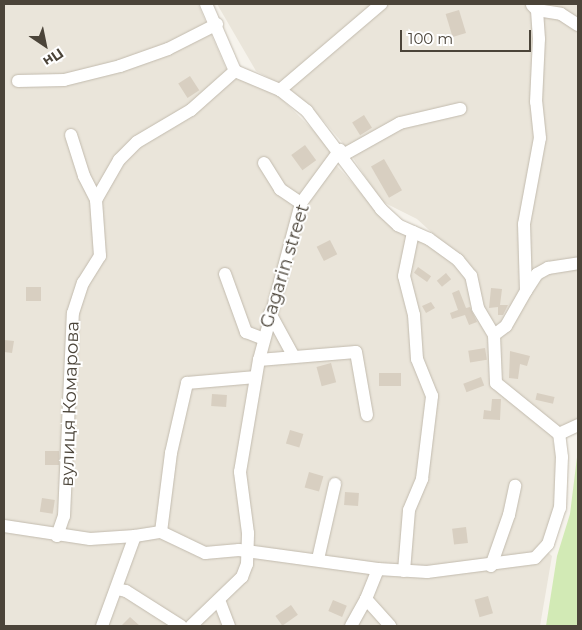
<!DOCTYPE html>
<meta charset="utf-8">
<style>
body{margin:0}
#map{position:relative;width:582px;height:630px;overflow:hidden;background:#f6f3ec;font-family:Montserrat,sans-serif}
div>[style]{position:absolute}
.residential>*{inset:0;background:#eae5da}
.green>*{inset:0;background:#d2eab5}
.building>*{inset:0;background:#d8cfc1;transform-origin:0 0}
.roads{filter:drop-shadow(0 0 1px #c2bbae) drop-shadow(0 0 1px #c2bbae)}
.minor>*{height:12px;margin:-6px;padding:0 6px;transform-origin:6px;border-radius:6px;background:#fff}
span{translate:-50% -50%;white-space:nowrap;text-align:center;line-height:1.15;-webkit-text-stroke:4px #fff;paint-order:stroke}
.street-label{font-size:18px;color:#4b4439}
.frame{position:absolute;inset:0;border:5px solid #4b4439;pointer-events:none}
.north{position:absolute;left:20px;top:20px;width:50px;height:50px;-webkit-text-stroke:4px #fff;paint-order:stroke;rotate:146deg;font-size:14px;font-weight:700;line-height:20px;text-align:center;color:#4b4439}
.north::after{content:'';display:block;margin:auto;width:18px;height:22px;background:#4b4439;clip-path:polygon(50% 0,100% 100%,50% 72%,0 100%)}
.scale{position:absolute;left:400px;top:30px;width:131px;height:22px;box-sizing:border-box;border:2px solid #4b4439;border-top:0;padding-left:6px;font-size:15px;line-height:18px;white-space:nowrap;color:#4b4439;-webkit-text-stroke:4px #fff;paint-order:stroke}
</style>
<div id="map">
<div class="residential">
<i style="clip-path:polygon(4px 4px,198px 4px,228px 73px,278px 95px,327px 144px,337px 166px,394px 229px,428px 243px,465px 274px,480px 323px,490px 341px,491px 385px,552px 435px,557px 464px,557px 497px,541px 546px,552px 556px,540px 626px,4px 626px)"></i>
<i style="clip-path:polygon(217px 4px,578px 4px,578px 421px,557px 427px,505px 388px,499px 377px,474px 271px,417px 219px,381px 201px,346px 147px,322px 119px,291px 90px,256px 71px)"></i>
</div>
<div class="green">
<i style="clip-path:polygon(578px 449px,578px 626px,546px 626px,557px 556px,570px 514px)"></i>
</div>
<div class="building">
<i style="left:459px;top:10px;width:24px;height:14px;rotate:73deg"></i>
<i style="left:190px;top:76px;width:17px;height:14px;rotate:57deg"></i>
<i style="left:364px;top:115px;width:15px;height:14px;rotate:58deg"></i>
<i style="left:305px;top:145px;width:19px;height:17px;rotate:54deg"></i>
<i style="left:384px;top:159px;width:36px;height:15px;rotate:60deg"></i>
<i style="left:330px;top:240px;width:16px;height:15px;rotate:63deg"></i>
<i style="left:418px;top:267px;width:16px;height:7px;rotate:35deg"></i>
<i style="left:446px;top:273px;width:8px;height:12px;rotate:50deg"></i>
<i style="left:26px;top:287px;width:15px;height:14px"></i>
<i style="clip-path:polygon(491px 288px,502px 289px,500px 305px,508px 305px,503px 315px,498px 315px,498px 307px,489px 308px)"></i>
<i style="clip-path:polygon(459px 290px,466px 308px,470px 307px,477px 322px,469px 325px,465px 315px,452px 319px,450px 313px,458px 310px,452px 293px)"></i>
<i style="clip-path:polygon(431px 302px,435px 308px,426px 313px,422px 306px)"></i>
<i style="clip-path:polygon(4px 340px,14px 341px,12px 353px,4px 352px)"></i>
<i style="left:485px;top:348px;width:12px;height:17px;rotate:81deg"></i>
<i style="clip-path:polygon(510px 351px,530px 356px,527px 366px,520px 364px,518px 379px,509px 378px)"></i>
<i style="left:331px;top:363px;width:20px;height:15px;rotate:75deg"></i>
<i style="left:379px;top:373px;width:22px;height:13px"></i>
<i style="left:481px;top:377px;width:9px;height:19px;rotate:69deg"></i>
<i style="left:537px;top:393px;width:18px;height:7px;rotate:13deg"></i>
<i style="left:212px;top:394px;width:15px;height:12px;rotate:4deg"></i>
<i style="clip-path:polygon(492px 399px,501px 399px,500px 420px,483px 419px,484px 410px,491px 411px)"></i>
<i style="left:290px;top:430px;width:14px;height:14px;rotate:17deg"></i>
<i style="left:45px;top:451px;width:14px;height:14px"></i>
<i style="left:309px;top:472px;width:15px;height:16px;rotate:16deg"></i>
<i style="left:345px;top:492px;width:14px;height:13px;rotate:4deg"></i>
<i style="left:42px;top:498px;width:13px;height:14px;rotate:9deg"></i>
<i style="left:466px;top:527px;width:16px;height:14px;rotate:83deg"></i>
<i style="left:488px;top:596px;width:18px;height:14px;rotate:74deg"></i>
<i style="left:333px;top:600px;width:15px;height:12px;rotate:23deg"></i>
<i style="left:291px;top:605px;width:12px;height:19px;rotate:55deg"></i>
<i style="clip-path:polygon(130px 617px,140px 626px,121px 626px)"></i>
</div>
<div class="roads">
<div class="minor">
<i style="left:532px;top:5px;width:7px;rotate:45deg"></i>
<i style="left:537px;top:10px;width:24px;rotate:9deg"></i>
<i style="left:561px;top:14px;width:20px;rotate:33deg"></i>
<i style="left:18px;top:81px;width:46px;rotate:-1.2deg"></i>
<i style="left:64px;top:80px;width:58px;rotate:-14deg"></i>
<i style="left:120px;top:66px;width:51px;rotate:-19.5deg"></i>
<i style="left:168px;top:49px;width:55px;rotate:-27deg"></i>
<i style="left:280px;top:90px;width:133px;rotate:-40.4deg"></i>
<i style="left:71px;top:135px;width:43px;rotate:72.4deg"></i>
<i style="left:84px;top:176px;width:27px;rotate:63deg"></i>
<i style="left:343px;top:155px;width:65px;rotate:-29.3deg"></i>
<i style="left:400px;top:123px;width:62px;rotate:-13.1deg"></i>
<i style="left:264px;top:163px;width:31px;rotate:58deg"></i>
<i style="left:280px;top:189px;width:25px;rotate:34deg"></i>
<i style="left:225px;top:274px;width:62px;rotate:70.1deg"></i>
<i style="left:246px;top:332px;width:19px;rotate:21deg"></i>
<i style="left:526px;top:291px;width:20px;rotate:-57deg"></i>
<i style="left:537px;top:274px;width:13px;rotate:-29deg"></i>
<i style="left:548px;top:268px;width:30px;rotate:-9deg"></i>
<i style="left:270px;top:313px;width:50px;rotate:61.4deg"></i>
<i style="left:494px;top:335px;width:15px;rotate:-37deg"></i>
<i style="left:506px;top:326px;width:40px;rotate:-60.3deg"></i>
<i style="left:526px;top:291px;width:67px;rotate:-91.7deg"></i>
<i style="left:524px;top:224px;width:87px;rotate:-79.5deg"></i>
<i style="left:540px;top:138px;width:36px;rotate:-96deg"></i>
<i style="left:536px;top:102px;width:63px;rotate:-87.3deg"></i>
<i style="left:539px;top:39px;width:29px;rotate:-94deg"></i>
<i style="left:259px;top:360px;width:97px;rotate:-4.7deg"></i>
<i style="left:356px;top:352px;width:64px;rotate:80.1deg"></i>
<i style="left:559px;top:434px;width:21px;rotate:-25deg"></i>
<i style="left:4px;top:526px;width:87px;rotate:8.6deg"></i>
<i style="left:90px;top:539px;width:45px;rotate:-3.8deg"></i>
<i style="left:161px;top:532px;width:80px;rotate:-82.8deg"></i>
<i style="left:171px;top:453px;width:72px;rotate:-77.1deg"></i>
<i style="left:187px;top:383px;width:69px;rotate:-5deg"></i>
<i style="left:57px;top:536px;width:21px;rotate:-71deg"></i>
<i style="left:64px;top:516px;width:203px;rotate:-87.5deg"></i>
<i style="left:73px;top:313px;width:32px;rotate:-72deg"></i>
<i style="left:83px;top:283px;width:32px;rotate:-58deg"></i>
<i style="left:100px;top:256px;width:56px;rotate:-94.1deg"></i>
<i style="left:96px;top:200px;width:46px;rotate:-60.1deg"></i>
<i style="left:119px;top:160px;width:25px;rotate:-45deg"></i>
<i style="left:137px;top:142px;width:63px;rotate:-30.7deg"></i>
<i style="left:191px;top:110px;width:59px;rotate:-41.6deg"></i>
<i style="left:318px;top:559px;width:77px;rotate:-77.2deg"></i>
<i style="left:491px;top:566px;width:54px;rotate:-70.6deg"></i>
<i style="left:509px;top:515px;width:30px;rotate:-78deg"></i>
<i style="left:404px;top:571px;width:61px;rotate:-85.3deg"></i>
<i style="left:409px;top:510px;width:34px;rotate:-67deg"></i>
<i style="left:422px;top:479px;width:84px;rotate:-83.1deg"></i>
<i style="left:432px;top:396px;width:40px;rotate:-112deg"></i>
<i style="left:417px;top:359px;width:44px;rotate:-93.9deg"></i>
<i style="left:414px;top:315px;width:40px;rotate:-104.4deg"></i>
<i style="left:404px;top:276px;width:45px;rotate:-78.4deg"></i>
<i style="left:117px;top:589px;width:9px;rotate:13deg"></i>
<i style="left:126px;top:591px;width:65px;rotate:32.5deg"></i>
<i style="left:366px;top:599px;width:36px;rotate:48deg"></i>
<i style="left:219px;top:600px;width:28px;rotate:69deg"></i>
<i style="left:102px;top:626px;width:96px;rotate:-69.9deg"></i>
<i style="left:135px;top:536px;width:26px;rotate:-9deg"></i>
<i style="left:161px;top:532px;width:49px;rotate:25.5deg"></i>
<i style="left:205px;top:553px;width:34px;rotate:-5deg"></i>
<i style="left:239px;top:550px;width:140px;rotate:7.8deg"></i>
<i style="left:378px;top:569px;width:49px;rotate:3.5deg"></i>
<i style="left:427px;top:572px;width:109px;rotate:-7.4deg"></i>
<i style="left:535px;top:558px;width:19px;rotate:-47deg"></i>
<i style="left:548px;top:544px;width:38px;rotate:-72deg"></i>
<i style="left:560px;top:508px;width:51px;rotate:-87.8deg"></i>
<i style="left:562px;top:457px;width:23px;rotate:-97deg"></i>
<i style="left:559px;top:434px;width:81px;rotate:-141deg"></i>
<i style="left:496px;top:383px;width:48px;rotate:-92.4deg"></i>
<i style="left:494px;top:335px;width:31px;rotate:-121deg"></i>
<i style="left:478px;top:308px;width:33px;rotate:-102deg"></i>
<i style="left:471px;top:276px;width:21px;rotate:-129deg"></i>
<i style="left:458px;top:260px;width:36px;rotate:-144deg"></i>
<i style="left:429px;top:239px;width:34px;rotate:-156deg"></i>
<i style="left:398px;top:225px;width:23px;rotate:-137deg"></i>
<i style="left:381px;top:209px;width:123px;rotate:-127.1deg"></i>
<i style="left:307px;top:111px;width:34px;rotate:-142deg"></i>
<i style="left:280px;top:90px;width:49px;rotate:-157.1deg"></i>
<i style="left:235px;top:71px;width:73px;rotate:-113.4deg"></i>
<i style="left:191px;top:626px;width:71px;rotate:-43.9deg"></i>
<i style="left:242px;top:577px;width:14px;rotate:-69deg"></i>
<i style="left:247px;top:564px;width:31px;rotate:-88deg"></i>
<i style="left:248px;top:533px;width:62px;rotate:-97.5deg"></i>
<i style="left:240px;top:472px;width:114px;rotate:-80.4deg"></i>
<i style="left:259px;top:360px;width:163px;rotate:-75deg"></i>
<i style="left:301px;top:203px;width:66px;rotate:-53.7deg"></i>
<i style="left:351px;top:626px;width:31px;rotate:-61deg"></i>
<i style="left:366px;top:599px;width:32px;rotate:-68deg"></i>
</div>
</div>
<div class="street-label">
<span style="left:285px;top:266px;rotate:-73deg">Gagarin street</span>
<span style="left:70px;top:404px;rotate:-88deg">вулиця Комарова</span>
</div>
<div class="frame"></div>
<div class="north">Пн</div>
<div class="scale">100 m</div>
</div>
